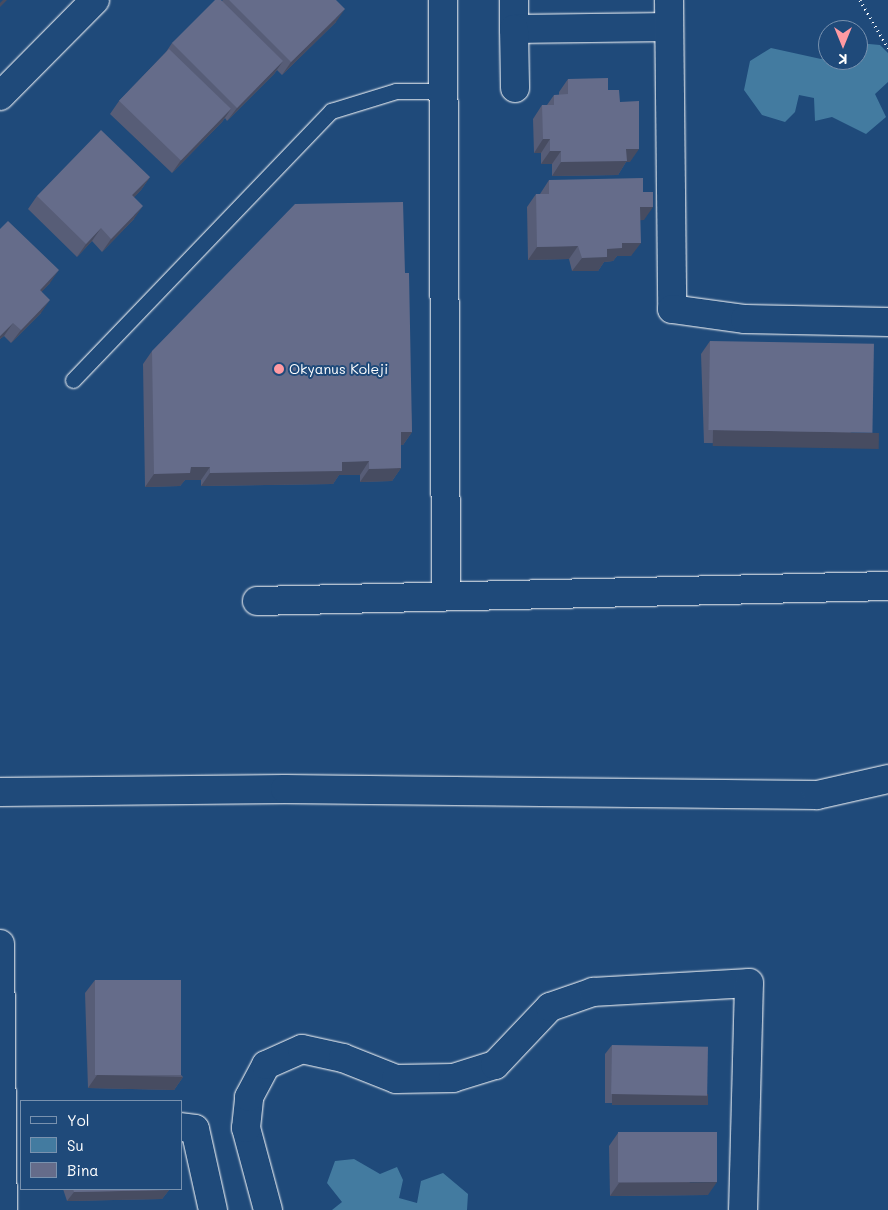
<!DOCTYPE html>
<style>
body{margin:0}
#map{position:relative;width:888px;height:1210px;overflow:hidden;background:#1f4a7a;font-family:Mali,sans-serif}
div>[style]{position:absolute}
.water>*{inset:0;background:#437ba0}
.path>*{height:3px;margin-top:-1.5px;transform-origin:0;background:repeating-linear-gradient(90deg,#fff 0 1px,transparent 0 5px)}
.roads{filter:drop-shadow(0 0 1px #fff) drop-shadow(0 0 1px #fff)}
.lane>*{height:15px;margin:-7.5px;padding:0 7.5px;transform-origin:7.5px;border-radius:7.5px;background:#1f4a7a}
.street>*{height:28px;margin:-14px;padding:0 14px;transform-origin:14px;border-radius:14px;background:#1f4a7a}
.wall>*{inset:0;background:#575d77}
.shaded-wall>*{inset:0;background:#474c61;transform-origin:0 0}
.building>*{inset:0;background:#656c8a;transform-origin:0 0}
.dots>*{width:14px;height:14px;translate:-50% -50%;box-sizing:border-box;border:2px solid #1f4a7a;border-radius:50%}
span{translate:-50% -50%;white-space:nowrap;text-align:center;line-height:1.15;-webkit-text-stroke:4px #1f4a7a;paint-order:stroke}
.poi-label{font-size:14px;color:#fff}
.left{translate:0 -50%;text-align:left}
.legend{position:absolute;left:20px;top:1100px;width:162px;height:90px;box-sizing:border-box;background:#1f4a7a;border:1px solid #7992af;margin:0;padding:6px 9px;list-style:none;font-size:15px;color:#fff}
.legend li{display:flex;align-items:center;gap:10px;height:25px}
.legend b{width:25px;border:1px solid #7992af}
.north{position:absolute;left:818px;top:20px;width:50px;height:50px;box-sizing:border-box;background:#1f4a7a;border:1px solid #7992af;border-radius:50%;rotate:180deg;font-size:14px;font-weight:700;line-height:20px;text-align:center;color:#fff}
.north::after{content:'';display:block;margin:auto;width:18px;height:22px;background:#ff9aa2;clip-path:polygon(50% 0,100% 100%,50% 72%,0 100%)}
</style>
<div id="map">
<div class="water">
<i style="clip-path:polygon(858px 43px,880px 45px,888px 53px,888px 82px,875px 94px,886px 117px,866px 134px,832px 117px,815px 121px,814px 98px,799px 95px,795px 112px,785px 122px,762px 115px,744px 90px,750px 61px,771px 48px,821px 59px,828px 55px,828px 60px,858px 60px)"></i>
<i style="clip-path:polygon(354px 1159px,380px 1174px,397px 1167px,403px 1180px,399px 1198px,417px 1203px,421px 1181px,443px 1173px,468px 1194px,467px 1210px,332px 1210px,342px 1202px,327px 1183px,335px 1161px)"></i>
</div>
<div class="path">
<i style="left:860px;top:0;width:56px;rotate:59.7deg"></i>
</div>
<div class="roads">
<div class="lane">
<i style="left:73px;top:380px;width:373px;rotate:-46.2deg"></i>
<i style="left:331px;top:111px;width:68px;rotate:-17.1deg"></i>
<i style="left:396px;top:91px;width:47px"></i>
</div>
<div class="street">
<i style="left:443px;top:0;width:596px;rotate:89.71deg"></i>
<i style="left:514px;top:0;width:29px;rotate:90deg"></i>
<i style="left:514px;top:29px;width:155px;rotate:-0.7deg"></i>
<i style="left:669px;top:0;width:309px;rotate:89.4deg"></i>
<i style="left:672px;top:309px;width:74px;rotate:7.8deg"></i>
<i style="left:745px;top:319px;width:143px;rotate:1.2deg"></i>
<i style="left:514px;top:29px;width:59px;rotate:89deg"></i>
<i style="left:0;top:96px;width:135px;rotate:-45.3deg"></i>
<i style="left:257px;top:601px;width:631px;rotate:-1.36deg"></i>
<i style="left:0;top:792px;width:285px;rotate:-0.6deg"></i>
<i style="left:285px;top:789px;width:532px;rotate:0.65deg"></i>
<i style="left:817px;top:795px;width:73px;rotate:-12.7deg"></i>
<i style="left:0;top:944px;width:266px;rotate:89.4deg"></i>
<i style="left:181px;top:1127px;width:14px;rotate:8deg"></i>
<i style="left:195px;top:1129px;width:83px;rotate:77.5deg"></i>
<i style="left:268px;top:1210px;width:85px;rotate:-105deg"></i>
<i style="left:246px;top:1128px;width:31px;rotate:-84deg"></i>
<i style="left:249px;top:1097px;width:36px;rotate:-62deg"></i>
<i style="left:266px;top:1065px;width:39px;rotate:-24deg"></i>
<i style="left:302px;top:1049px;width:42px;rotate:12.4deg"></i>
<i style="left:343px;top:1058px;width:57px;rotate:21.6deg"></i>
<i style="left:396px;top:1079px;width:57px;rotate:-1deg"></i>
<i style="left:453px;top:1078px;width:44px;rotate:-17.2deg"></i>
<i style="left:495px;top:1065px;width:80px;rotate:-46.5deg"></i>
<i style="left:550px;top:1007px;width:46px;rotate:-19.2deg"></i>
<i style="left:593px;top:992px;width:156px;rotate:-3.3deg"></i>
<i style="left:749px;top:983px;width:227px;rotate:91.5deg"></i>
</div>
</div>
<div class="wall">
<i style="clip-path:polygon(223px 0,336px 0,336px 22px,282px 75px,277px 70px,274px 74px,227px 121px,225px 118px,222px 122px,172px 173px,110px 114px,119px 101px,166px 52px,172px 43px)"></i>
<i style="clip-path:polygon(568px 79px,608px 90px,620px 102px,630px 162px,626px 162px,618px 175px,552px 176px,552px 164px,541px 164px,541px 153px,534px 153px,533px 119px,542px 105px,547px 105px,554px 95px,559px 95px,559px 92px)"></i>
<i style="clip-path:polygon(150px 177px,141px 190px,134px 197px,134px 219px,102px 252px,92px 241px,77px 257px,28px 209px,37px 196px)"></i>
<i style="clip-path:polygon(549px 180px,644px 220px,640px 220px,631px 256px,617px 256px,613px 261px,604px 262px,598px 271px,572px 271px,569px 259px,528px 260px,527px 207px,536px 194px,540px 194px)"></i>
<i style="clip-path:polygon(0 229px,50px 283px,42px 291px,41px 313px,11px 343px,4px 336px,0 339px)"></i>
<i style="clip-path:polygon(405px 273px,412px 432px,403px 445px,401px 445px,401px 468px,392px 481px,360px 482px,360px 475px,339px 475px,333px 484px,201px 486px,201px 480px,185px 480px,180px 486px,145px 487px,143px 364px,152px 351px)"></i>
<i style="clip-path:polygon(710px 341px,870px 445px,704px 443px,701px 354px)"></i>
<i style="clip-path:polygon(95px 980px,183px 1077px,174px 1090px,88px 1088px,85px 993px)"></i>
<i style="clip-path:polygon(612px 1045px,701px 1103px,605px 1103px,605px 1054px)"></i>
<i style="clip-path:polygon(618px 1133px,708px 1195px,610px 1196px,609px 1146px)"></i>
<i style="clip-path:polygon(63px 1189px,169px 1189px,169px 1190px,162px 1199px,67px 1201px)"></i>
</div>
<div class="shaded-wall">
<i style="clip-path:polygon(3px 0,7px 0,0 7px,0 3px)"></i>
<i style="clip-path:polygon(345px 9px,336px 22px,282px 75px,291px 62px)"></i>
<i style="clip-path:polygon(283px 61px,274px 74px,227px 121px,237px 108px)"></i>
<i style="clip-path:polygon(231px 109px,222px 122px,172px 173px,181px 160px)"></i>
<i style="clip-path:polygon(543px 139px,550px 139px,541px 153px,534px 153px)"></i>
<i style="clip-path:polygon(626px 149px,639px 149px,630px 162px,626px 162px,618px 175px,552px 176px,561px 162px)"></i>
<i style="clip-path:polygon(550px 151px,561px 151px,552px 164px,541px 164px)"></i>
<i style="clip-path:polygon(150px 177px,141px 190px,123px 209px,132px 195px)"></i>
<i style="clip-path:polygon(143px 206px,134px 219px,102px 252px,111px 239px)"></i>
<i style="clip-path:polygon(640px 207px,653px 207px,644px 220px,631px 221px)"></i>
<i style="clip-path:polygon(101px 228px,92px 241px,77px 257px,86px 244px)"></i>
<i style="clip-path:polygon(622px 243px,641px 243px,631px 256px,617px 256px,613px 261px,604px 262px,598px 271px,572px 271px,582px 258px)"></i>
<i style="clip-path:polygon(578px 246px,569px 259px,528px 260px,537px 247px)"></i>
<i style="clip-path:polygon(59px 270px,50px 283px,31px 303px,40px 290px)"></i>
<i style="clip-path:polygon(50px 300px,41px 313px,11px 343px,21px 330px)"></i>
<i style="clip-path:polygon(13px 323px,4px 336px,0 339px,0 336px)"></i>
<i style="left:713px;top:430px;width:166px;height:16px;rotate:1deg"></i>
<i style="clip-path:polygon(401px 432px,412px 432px,403px 445px,392px 445px)"></i>
<i style="clip-path:polygon(369px 461px,360px 475px,339px 475px,333px 484px,201px 486px,210px 473px,342px 462px)"></i>
<i style="clip-path:polygon(191px 467px,210px 467px,201px 480px,185px 480px,180px 486px,145px 487px,154px 474px)"></i>
<i style="clip-path:polygon(401px 468px,392px 481px,360px 482px,369px 469px)"></i>
<i style="clip-path:polygon(97px 1075px,183px 1077px,174px 1090px,88px 1088px)"></i>
<i style="left:612px;top:1094px;width:96px;height:11px"></i>
<i style="clip-path:polygon(717px 1182px,708px 1195px,610px 1196px,619px 1183px)"></i>
<i style="clip-path:polygon(169px 1190px,162px 1199px,67px 1201px,74px 1192px)"></i>
</div>
<div class="building">
<i style="clip-path:polygon(215px 0,221px 0,283px 61px,237px 108px,172px 43px)"></i>
<i style="clip-path:polygon(229px 0,336px 0,345px 9px,291px 62px)"></i>
<i style="left:169px;top:49px;width:86px;height:72px;rotate:44deg"></i>
<i style="clip-path:polygon(608px 78px,608px 90px,619px 90px,620px 102px,639px 101px,639px 149px,626px 149px,627px 161px,561px 162px,561px 151px,550px 151px,550px 139px,543px 139px,542px 105px,554px 105px,554px 95px,568px 94px,568px 79px)"></i>
<i style="clip-path:polygon(101px 130px,150px 177px,132px 195px,143px 206px,111px 239px,101px 228px,86px 244px,37px 196px)"></i>
<i style="clip-path:polygon(643px 178px,643px 192px,653px 192px,653px 207px,640px 207px,641px 243px,622px 243px,622px 248px,607px 249px,607px 257px,582px 258px,578px 246px,537px 247px,536px 194px,549px 194px,549px 180px)"></i>
<i style="clip-path:polygon(403px 202px,405px 273px,409px 273px,412px 432px,401px 432px,401px 468px,369px 469px,369px 461px,342px 462px,342px 471px,210px 473px,210px 467px,191px 467px,190px 473px,154px 474px,152px 351px,295px 204px)"></i>
<i style="clip-path:polygon(8px 221px,59px 270px,40px 290px,50px 300px,21px 330px,13px 323px,0 336px,0 229px)"></i>
<i style="left:710px;top:341px;width:164px;height:89px;rotate:1deg"></i>
<i style="left:95px;top:980px;width:86px;height:95px"></i>
<i style="left:612px;top:1045px;width:96px;height:49px;rotate:1deg"></i>
<i style="left:717px;top:1132px;width:50px;height:99px;rotate:90deg"></i>
<i style="clip-path:polygon(73px 1189px,169px 1189px,169px 1190px,74px 1192px)"></i>
</div>
<div class="dots">
<i style="left:279px;top:369px;background:#ff9aa2"></i>
</div>
<div class="poi-label">
<span class="left" style="left:289px;top:369px">Okyanus Koleji</span>
</div>
<ul class="legend">
<li><b style="height:6px;background:#1f4a7a"></b>Yol</li>
<li><b style="height:14px;background:#437ba0"></b>Su</li>
<li><b style="height:14px;background:#656c8a"></b>Bina</li>
</ul>
<div class="north">K</div>
</div>
